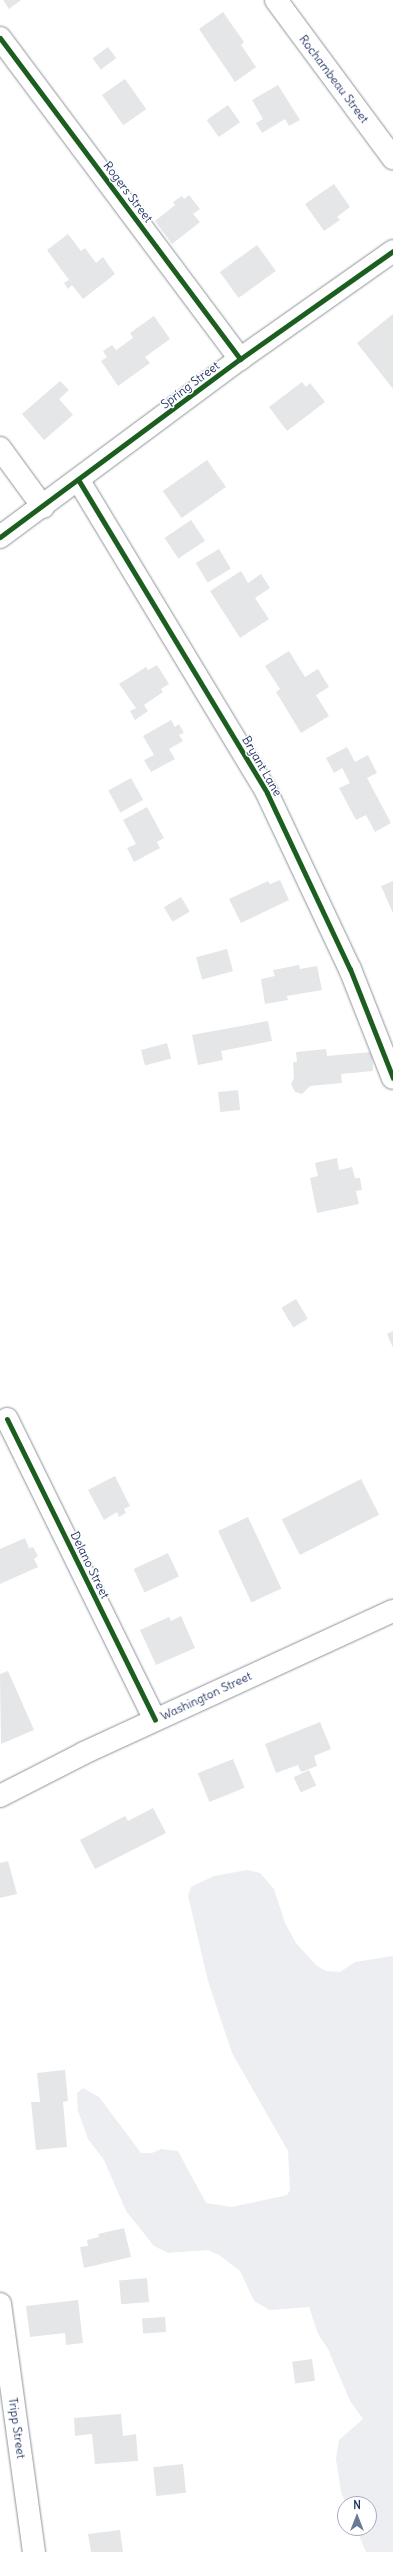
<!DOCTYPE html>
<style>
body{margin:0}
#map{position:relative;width:393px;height:2552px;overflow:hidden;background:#fff;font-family:Delius,sans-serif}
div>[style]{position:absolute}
.green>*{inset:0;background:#edeef2}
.building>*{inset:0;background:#e5e6e8;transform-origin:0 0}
.roads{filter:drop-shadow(0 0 1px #8e929a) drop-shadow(0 0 1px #8e929a)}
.minor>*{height:22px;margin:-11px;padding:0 11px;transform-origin:11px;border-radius:11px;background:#fff}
.major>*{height:22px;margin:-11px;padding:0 11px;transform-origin:11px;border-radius:11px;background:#fff}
.cycleway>*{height:5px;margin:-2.5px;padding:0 2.5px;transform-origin:2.5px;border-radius:2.5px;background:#1b5e20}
span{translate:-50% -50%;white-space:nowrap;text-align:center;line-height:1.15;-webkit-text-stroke:3px #fff;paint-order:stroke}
.street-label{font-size:12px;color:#1b2f5e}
.north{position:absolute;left:337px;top:2496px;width:40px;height:40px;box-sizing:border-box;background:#fff;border:1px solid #a4acbf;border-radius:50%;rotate:0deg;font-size:11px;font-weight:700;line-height:16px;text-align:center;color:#1b2f5e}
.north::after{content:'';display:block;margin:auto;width:14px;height:18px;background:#6b7896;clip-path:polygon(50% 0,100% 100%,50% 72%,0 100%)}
</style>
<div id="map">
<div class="green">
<i style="clip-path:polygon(247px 1870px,260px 1873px,274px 1889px,285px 1923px,296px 1943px,316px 1965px,326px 1971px,340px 1972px,355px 1962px,393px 1956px,393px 2552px,366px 2552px,356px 2528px,369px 2528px,369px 2504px,346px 2504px,341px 2492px,336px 2459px,339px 2440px,363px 2419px,350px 2401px,328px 2349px,318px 2334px,309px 2307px,270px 2310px,254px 2301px,240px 2271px,219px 2255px,208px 2250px,168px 2253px,154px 2246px,126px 2211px,104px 2160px,88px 2139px,78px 2111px,77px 2093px,83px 2088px,99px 2097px,141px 2153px,152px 2153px,161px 2149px,178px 2151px,206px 2203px,232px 2207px,287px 2195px,290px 2190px,288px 2151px,232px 2053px,208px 1981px,188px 1896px,191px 1887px,214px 1876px)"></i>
</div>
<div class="building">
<i style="clip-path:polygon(3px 0,21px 0,9px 9px)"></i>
<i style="clip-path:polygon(223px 12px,244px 42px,241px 45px,256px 67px,235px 82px,199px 29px)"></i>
<i style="left:108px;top:47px;width:14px;height:19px;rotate:54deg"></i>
<i style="left:125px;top:79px;width:37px;height:28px;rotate:55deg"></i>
<i style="clip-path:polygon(278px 85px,300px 120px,289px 126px,285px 119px,262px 133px,256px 123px,263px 119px,252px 100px)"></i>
<i style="left:228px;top:105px;width:21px;height:26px;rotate:55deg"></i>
<i style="clip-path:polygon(334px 184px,350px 207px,337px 217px,340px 220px,324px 231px,305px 204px)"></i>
<i style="clip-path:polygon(189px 195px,200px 209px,193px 214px,200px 222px,172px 244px,155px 221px,175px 205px,173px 202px,182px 196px,184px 199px)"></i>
<i style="clip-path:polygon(68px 234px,81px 251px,85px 248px,96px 263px,103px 257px,115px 274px,83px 299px,72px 285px,68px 289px,64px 283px,69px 280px,47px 250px)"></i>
<i style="left:257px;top:245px;width:32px;height:46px;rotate:54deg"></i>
<i style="clip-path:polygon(393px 314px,393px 389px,357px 343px)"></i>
<i style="clip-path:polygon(154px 316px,170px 339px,145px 357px,150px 363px,118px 386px,101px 361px,107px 357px,103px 351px,112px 345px,116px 350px,133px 338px,130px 333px)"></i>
<i style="clip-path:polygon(60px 381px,69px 390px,59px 399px,73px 415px,44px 440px,22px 414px)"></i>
<i style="clip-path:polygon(302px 382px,306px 387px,310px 383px,325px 402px,287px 431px,269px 407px)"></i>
<i style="left:207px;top:460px;width:33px;height:54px;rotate:55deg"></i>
<i style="left:191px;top:520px;width:25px;height:32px;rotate:56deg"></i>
<i style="left:219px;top:549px;width:23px;height:27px;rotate:59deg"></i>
<i style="clip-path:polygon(241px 571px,248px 583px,261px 574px,270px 588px,255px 598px,269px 619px,240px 638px,210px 591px)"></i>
<i style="clip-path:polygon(289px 651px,305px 677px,318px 669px,329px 687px,316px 695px,329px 716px,301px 733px,276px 692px,280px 689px,265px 666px)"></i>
<i style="clip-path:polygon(157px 665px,169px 684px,161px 689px,163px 692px,144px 705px,148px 711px,135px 720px,130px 711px,136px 708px,119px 684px,146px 667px,148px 670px)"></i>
<i style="clip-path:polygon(171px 720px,175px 727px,179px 724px,184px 733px,179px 735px,183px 741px,169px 749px,175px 759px,151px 772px,144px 760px,154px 755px,143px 736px)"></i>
<i style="clip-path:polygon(347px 747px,355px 762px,368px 755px,377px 773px,367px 778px,391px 823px,375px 832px,366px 815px,356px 820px,339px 788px,350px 783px,342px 768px,334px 773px,326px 758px)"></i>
<i style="left:131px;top:778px;width:25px;height:26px;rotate:61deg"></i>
<i style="clip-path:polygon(147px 807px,164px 838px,157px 842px,160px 848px,134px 862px,127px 848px,136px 844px,123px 820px)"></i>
<i style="clip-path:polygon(280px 880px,289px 900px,241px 923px,229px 899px,268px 881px,270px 884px)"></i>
<i style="clip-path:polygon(393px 881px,393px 913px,381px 886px)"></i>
<i style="left:181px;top:897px;width:17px;height:20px;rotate:59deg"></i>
<i style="left:227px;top:949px;width:23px;height:32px;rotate:75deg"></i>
<i style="clip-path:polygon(299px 965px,300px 969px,317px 966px,322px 990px,287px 996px,288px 1000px,265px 1004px,261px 979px,275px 976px,273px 970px)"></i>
<i style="clip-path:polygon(268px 1021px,272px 1041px,221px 1051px,223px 1060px,198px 1065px,192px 1035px)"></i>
<i style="left:167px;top:1043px;width:16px;height:27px;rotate:75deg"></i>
<i style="clip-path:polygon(326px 1049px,327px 1056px,372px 1052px,373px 1071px,341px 1074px,342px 1083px,310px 1086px,302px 1094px,295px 1092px,291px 1084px,294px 1078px,293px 1062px,297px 1062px,296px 1052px)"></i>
<i style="left:238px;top:1090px;width:20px;height:20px;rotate:84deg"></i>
<i style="clip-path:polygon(337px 1158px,339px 1170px,352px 1167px,355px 1178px,360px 1178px,362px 1190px,356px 1191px,359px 1204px,317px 1213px,310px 1178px,318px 1176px,315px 1163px)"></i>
<i style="left:296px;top:1299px;width:23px;height:17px;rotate:59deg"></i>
<i style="clip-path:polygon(393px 1331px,393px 1348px,387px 1334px)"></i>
<i style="clip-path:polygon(115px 1476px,130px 1506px,124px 1509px,126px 1513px,119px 1517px,117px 1512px,104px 1520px,88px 1490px)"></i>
<i style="left:361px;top:1479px;width:40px;height:89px;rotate:63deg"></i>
<i style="left:248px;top:1517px;width:79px;height:33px;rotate:65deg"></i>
<i style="clip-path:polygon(25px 1538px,29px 1548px,33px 1547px,38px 1556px,34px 1559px,38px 1567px,0 1584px,0 1549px)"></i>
<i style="left:168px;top:1553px;width:26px;height:38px;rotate:65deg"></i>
<i style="clip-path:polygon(181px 1616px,195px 1648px,156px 1665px,140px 1630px,169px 1617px,171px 1621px)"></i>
<i style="clip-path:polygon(8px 1671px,34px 1730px,1px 1744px,0 1674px)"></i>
<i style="clip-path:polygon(320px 1722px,331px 1749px,314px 1756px,317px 1766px,301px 1772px,298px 1765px,276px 1773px,265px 1744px)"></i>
<i style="left:233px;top:1759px;width:31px;height:38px;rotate:68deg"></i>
<i style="left:309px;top:1770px;width:17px;height:17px;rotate:65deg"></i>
<i style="clip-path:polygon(153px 1808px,166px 1833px,95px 1869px,80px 1840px,125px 1816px,128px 1821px)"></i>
<i style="clip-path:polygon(8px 1861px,17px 1894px,0 1898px,0 1863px)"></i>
<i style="clip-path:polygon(65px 2070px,68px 2101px,63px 2102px,67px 2147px,36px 2150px,31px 2102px,40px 2102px,37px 2073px)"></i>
<i style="clip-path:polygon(124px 2228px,131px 2257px,84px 2268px,80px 2247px,88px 2246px,87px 2240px,99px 2237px,98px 2234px)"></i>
<i style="left:147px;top:2278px;width:24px;height:28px;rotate:85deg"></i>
<i style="clip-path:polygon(78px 2300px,83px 2343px,66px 2345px,65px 2333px,30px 2337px,26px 2306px)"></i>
<i style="left:165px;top:2317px;width:15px;height:23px;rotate:86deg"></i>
<i style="left:312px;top:2359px;width:22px;height:20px;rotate:82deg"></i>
<i style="clip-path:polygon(121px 2414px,123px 2436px,136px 2434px,138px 2461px,95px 2464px,92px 2434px,75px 2436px,74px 2418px)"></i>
<i style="left:183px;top:2464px;width:29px;height:30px;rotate:84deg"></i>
<i style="clip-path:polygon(120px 2530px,123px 2552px,91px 2552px,88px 2534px)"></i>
</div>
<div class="roads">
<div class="minor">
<i style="left:276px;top:0;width:197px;rotate:53.5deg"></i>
<i style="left:0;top:38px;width:401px;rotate:53.2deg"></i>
<i style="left:0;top:448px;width:73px;rotate:53.9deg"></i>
<i style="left:79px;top:481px;width:364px;rotate:58.9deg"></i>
<i style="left:267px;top:793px;width:195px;rotate:64.8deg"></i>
<i style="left:350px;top:969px;width:117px;rotate:68.5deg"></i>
<i style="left:0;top:537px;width:299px;rotate:-36.6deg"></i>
<i style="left:240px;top:359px;width:187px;rotate:-35.2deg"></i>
<i style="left:7px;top:1419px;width:335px;rotate:63.8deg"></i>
<i style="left:0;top:2304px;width:250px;rotate:82.2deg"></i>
</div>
<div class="major">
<i style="left:0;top:1796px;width:94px;rotate:-27.1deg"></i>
<i style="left:84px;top:1753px;width:340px;rotate:-24.7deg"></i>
</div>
</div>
<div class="cycleway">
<i style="left:0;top:38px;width:401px;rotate:53.2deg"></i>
<i style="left:79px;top:481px;width:364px;rotate:58.9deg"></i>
<i style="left:267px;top:793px;width:195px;rotate:64.8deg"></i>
<i style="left:350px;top:969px;width:117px;rotate:68.5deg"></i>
<i style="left:0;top:537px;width:299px;rotate:-36.6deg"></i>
<i style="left:240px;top:359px;width:187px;rotate:-35.2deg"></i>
<i style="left:7px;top:1419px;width:335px;rotate:63.8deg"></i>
</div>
<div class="street-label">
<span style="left:334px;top:79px;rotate:53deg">Rochambeau Street</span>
<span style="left:128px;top:192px;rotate:53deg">Rogers Street</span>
<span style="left:190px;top:385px;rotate:-37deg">Spring Street</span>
<span style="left:262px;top:766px;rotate:60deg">Bryant Lane</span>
<span style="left:90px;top:1565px;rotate:64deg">Delano Street</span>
<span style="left:206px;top:1696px;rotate:-25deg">Washington Street</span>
<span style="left:17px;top:2428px;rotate:82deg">Tripp Street</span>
</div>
<div class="north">N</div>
</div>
